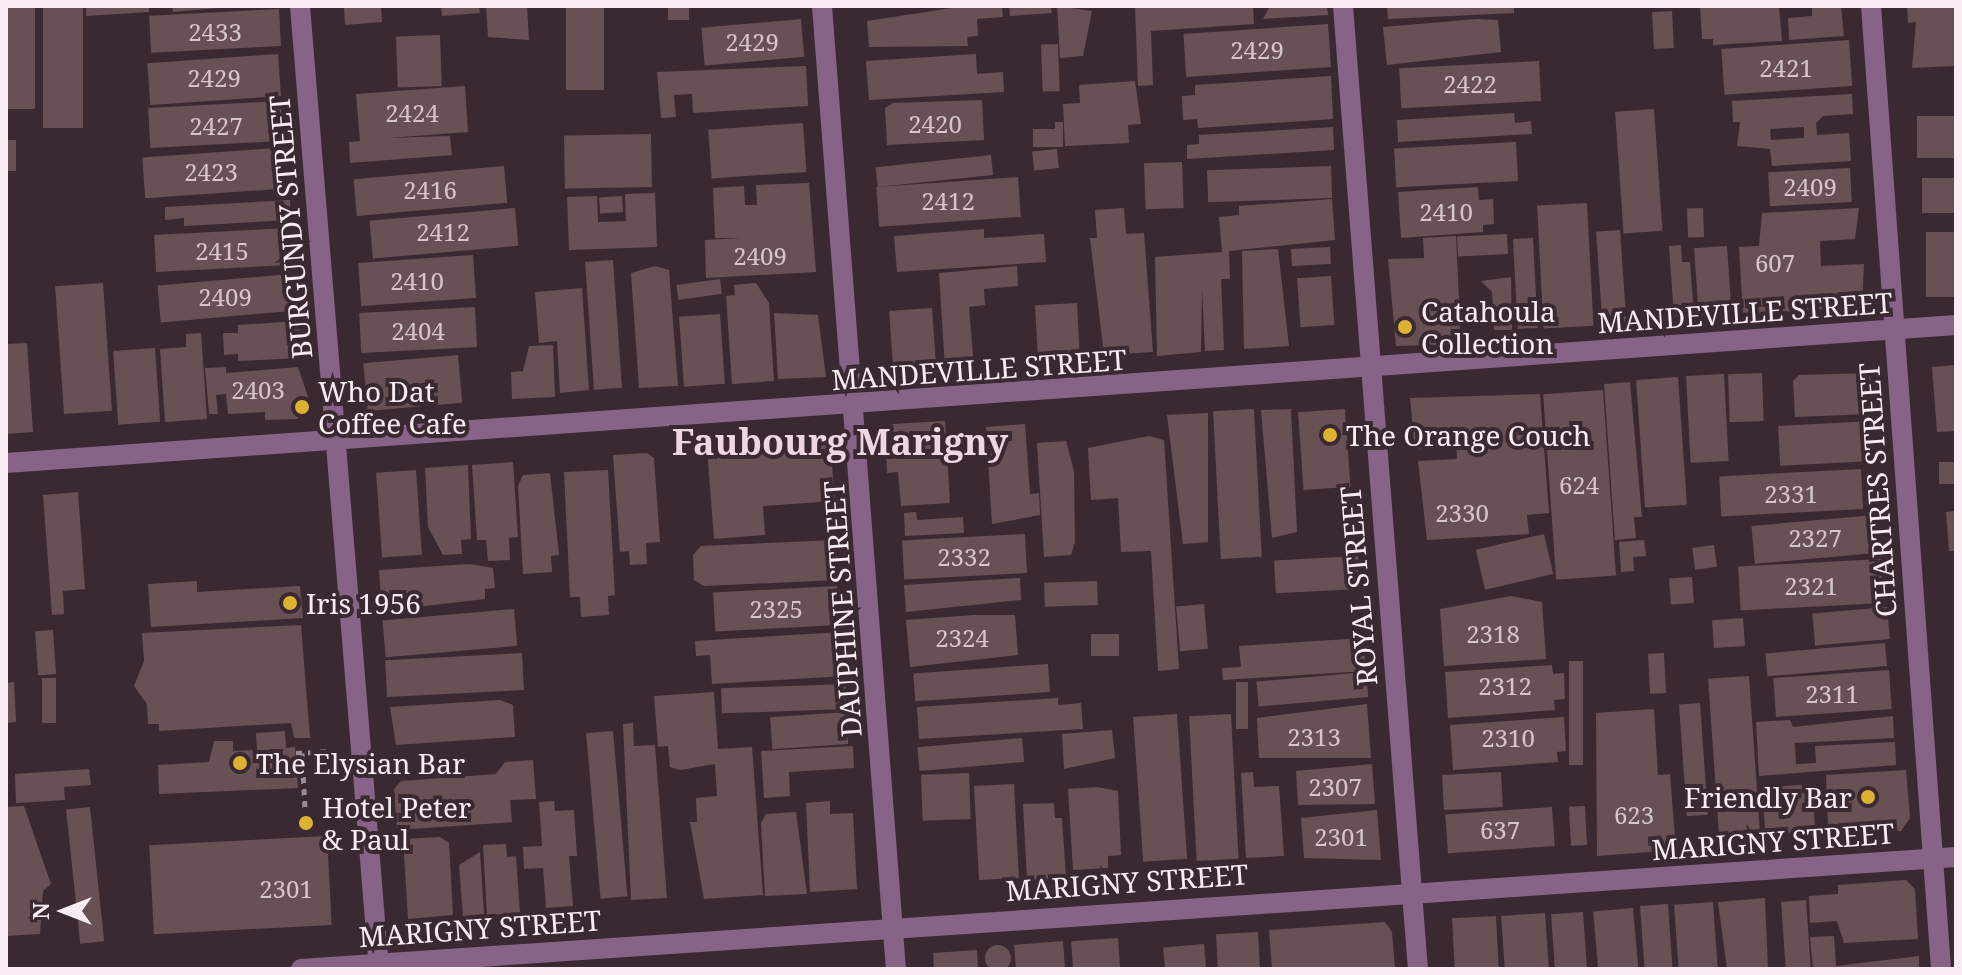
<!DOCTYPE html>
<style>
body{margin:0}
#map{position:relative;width:1962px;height:975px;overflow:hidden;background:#3b2932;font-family:"Noto Serif",serif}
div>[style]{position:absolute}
.building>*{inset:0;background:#675155;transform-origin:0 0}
.round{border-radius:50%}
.path>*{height:5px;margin-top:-2.5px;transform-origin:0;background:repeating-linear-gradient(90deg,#9b8c93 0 6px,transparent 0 12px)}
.street>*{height:20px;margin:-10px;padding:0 10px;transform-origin:10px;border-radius:10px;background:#876388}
.dots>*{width:22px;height:22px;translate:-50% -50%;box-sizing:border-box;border:4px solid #3b2932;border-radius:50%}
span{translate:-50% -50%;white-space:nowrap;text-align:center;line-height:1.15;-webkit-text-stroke:8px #3b2932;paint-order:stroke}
.number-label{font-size:24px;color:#d4c6cc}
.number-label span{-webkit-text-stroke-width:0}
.street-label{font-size:28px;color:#f9edf3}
.poi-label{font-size:28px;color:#f9edf3}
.left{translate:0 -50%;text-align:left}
.right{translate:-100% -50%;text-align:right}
.district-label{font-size:36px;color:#eed7e2;font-weight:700}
.frame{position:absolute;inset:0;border:8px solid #f9edf3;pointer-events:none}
.north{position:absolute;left:24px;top:871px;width:80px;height:80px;-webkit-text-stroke:6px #3b2932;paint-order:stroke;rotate:270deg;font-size:22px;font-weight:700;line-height:32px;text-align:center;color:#f9edf3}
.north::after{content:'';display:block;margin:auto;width:28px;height:36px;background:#f9edf3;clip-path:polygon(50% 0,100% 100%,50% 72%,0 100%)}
</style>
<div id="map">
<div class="building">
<i style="left:7px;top:6px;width:28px;height:103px"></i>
<i style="left:43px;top:6px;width:40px;height:122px"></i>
<i style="clip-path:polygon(86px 6px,149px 6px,149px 12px,86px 16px)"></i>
<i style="clip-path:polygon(172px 6px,217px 6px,218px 8px,173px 12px)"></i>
<i style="clip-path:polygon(344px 6px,381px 6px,382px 22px,345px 25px)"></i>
<i style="clip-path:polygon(441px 6px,479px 6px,480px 13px,442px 16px)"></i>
<i style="clip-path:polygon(486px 6px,527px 6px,529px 40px,488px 37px)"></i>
<i style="left:566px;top:6px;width:38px;height:84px"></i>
<i style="left:668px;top:6px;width:21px;height:14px"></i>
<i style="clip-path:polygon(965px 6px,1002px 6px,1003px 17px,977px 19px,978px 36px,967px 37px,968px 46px,869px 47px,867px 21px)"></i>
<i style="clip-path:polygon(1009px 6px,1051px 6px,1052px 13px,1010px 16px)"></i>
<i style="clip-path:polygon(1057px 6px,1092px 11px,1083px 56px,1060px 58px)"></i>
<i style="clip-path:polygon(1135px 6px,1253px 6px,1254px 24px,1151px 31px,1153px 85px,1138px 86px)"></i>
<i style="clip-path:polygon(1270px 6px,1327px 6px,1328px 15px,1263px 19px)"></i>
<i style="clip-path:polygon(1387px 6px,1514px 6px,1514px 13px,1388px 19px)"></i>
<i style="clip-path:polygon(1700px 6px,1779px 6px,1782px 41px,1713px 45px,1713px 39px,1702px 39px)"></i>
<i style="clip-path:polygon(1812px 6px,1841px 6px,1844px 36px,1789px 40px,1788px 18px,1812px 16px)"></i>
<i style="clip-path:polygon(1907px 6px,1956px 6px,1956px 66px,1912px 68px,1916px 22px,1908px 23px)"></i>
<i style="left:279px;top:9px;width:37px;height:130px;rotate:87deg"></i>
<i style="left:1672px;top:11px;width:37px;height:20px;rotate:87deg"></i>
<i style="left:801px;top:19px;width:38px;height:100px;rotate:85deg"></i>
<i style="clip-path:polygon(1477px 19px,1498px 20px,1501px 52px,1387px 65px,1383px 27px)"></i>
<i style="left:1328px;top:24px;width:43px;height:145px;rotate:86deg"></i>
<i style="left:440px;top:35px;width:51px;height:44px;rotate:88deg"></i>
<i style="left:1849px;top:40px;width:46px;height:128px;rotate:86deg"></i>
<i style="left:1058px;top:44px;width:47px;height:17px;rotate:88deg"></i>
<i style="left:278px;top:54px;width:42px;height:131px;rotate:86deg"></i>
<i style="clip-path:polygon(976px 54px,977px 74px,1003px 72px,1004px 92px,869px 100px,866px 61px)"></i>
<i style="left:1539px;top:61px;width:40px;height:140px;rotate:87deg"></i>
<i style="clip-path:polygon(806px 66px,808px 106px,693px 113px,692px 94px,674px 95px,676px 117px,661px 118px,657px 72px)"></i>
<i style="clip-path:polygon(1331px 76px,1333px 119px,1198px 128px,1197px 119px,1183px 120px,1182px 96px,1195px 95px,1195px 85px)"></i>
<i style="clip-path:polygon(1135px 81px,1141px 124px,1128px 125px,1129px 143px,1065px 146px,1063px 104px,1080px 103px,1079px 85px)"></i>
<i style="clip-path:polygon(465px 86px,468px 132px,387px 138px,450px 136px,452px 155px,350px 163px,349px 142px,360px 141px,356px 94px)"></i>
<i style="clip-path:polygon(evenodd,1852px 94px,1853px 114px,1823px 116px,1816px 123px,1817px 135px,1849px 133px,1851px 161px,1772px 166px,1770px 149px,1737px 146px,1740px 122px,1733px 122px,1732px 101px,1852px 94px,1804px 127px,1804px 138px,1771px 140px,1770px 129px,1804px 127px)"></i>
<i style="clip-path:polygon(982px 100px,984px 140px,887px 145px,885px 108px,893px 103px)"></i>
<i style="left:281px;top:101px;width:40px;height:133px;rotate:87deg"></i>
<i style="left:1654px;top:109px;width:122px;height:39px;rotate:86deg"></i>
<i style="clip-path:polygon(1514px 113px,1515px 123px,1531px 121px,1532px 134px,1398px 142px,1397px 120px)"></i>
<i style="left:1956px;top:116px;width:42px;height:39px;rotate:90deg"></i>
<i style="clip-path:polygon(1055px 122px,1063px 122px,1063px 147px,1033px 147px,1033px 129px,1055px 129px)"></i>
<i style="left:803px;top:123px;width:49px;height:95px;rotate:86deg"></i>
<i style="clip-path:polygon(1333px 127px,1334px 150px,1187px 159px,1187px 145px,1199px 144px,1199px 135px)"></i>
<i style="left:651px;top:134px;width:53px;height:87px;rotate:89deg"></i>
<i style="left:6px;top:140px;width:10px;height:31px"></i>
<i style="left:1516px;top:142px;width:39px;height:122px;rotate:87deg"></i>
<i style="left:277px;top:148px;width:41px;height:135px;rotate:86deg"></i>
<i style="left:1057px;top:149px;width:19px;height:25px;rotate:84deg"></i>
<i style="left:991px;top:155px;width:20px;height:116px;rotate:84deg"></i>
<i style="left:1182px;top:162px;width:46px;height:38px;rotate:88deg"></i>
<i style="left:504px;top:166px;width:37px;height:151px;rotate:85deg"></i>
<i style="left:1331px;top:166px;width:32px;height:124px;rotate:88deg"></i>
<i style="left:1850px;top:168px;width:34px;height:82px;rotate:87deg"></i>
<i style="left:1018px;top:177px;width:40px;height:142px;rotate:86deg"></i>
<i style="left:1956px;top:178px;width:35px;height:34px;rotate:90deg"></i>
<i style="clip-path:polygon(809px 183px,816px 272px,706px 278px,705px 240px,742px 238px,715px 238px,713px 188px,744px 186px,745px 205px,757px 205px,756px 185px)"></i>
<i style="clip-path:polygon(1478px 187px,1479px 200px,1493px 199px,1494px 224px,1483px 225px,1483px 232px,1401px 238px,1398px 192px)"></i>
<i style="clip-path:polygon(655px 193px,657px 247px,569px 250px,567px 197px,597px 196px,598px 222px,626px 221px,625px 194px)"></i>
<i style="left:622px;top:196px;width:16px;height:23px;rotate:86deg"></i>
<i style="clip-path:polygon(1332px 199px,1335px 240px,1229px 251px,1230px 279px,1221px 279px,1224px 350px,1205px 351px,1202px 289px,1201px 352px,1157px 356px,1155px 257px,1222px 252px,1219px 217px,1239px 215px,1239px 206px)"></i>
<i style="clip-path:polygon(290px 200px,291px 220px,184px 226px,184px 218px,165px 220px,165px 207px)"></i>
<i style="left:1587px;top:203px;width:123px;height:50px;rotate:87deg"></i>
<i style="left:515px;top:208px;width:38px;height:146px;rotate:85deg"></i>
<i style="clip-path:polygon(1124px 208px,1126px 234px,1144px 233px,1153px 352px,1104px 355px,1090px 238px,1097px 238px,1095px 210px)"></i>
<i style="left:1703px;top:208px;width:29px;height:16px;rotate:88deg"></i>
<i style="clip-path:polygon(1859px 208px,1855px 239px,1820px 241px,1821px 266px,1864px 264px,1862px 307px,1743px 314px,1739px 247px,1759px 246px,1762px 213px)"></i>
<i style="left:288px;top:228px;width:37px;height:134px;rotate:87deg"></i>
<i style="clip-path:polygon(984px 229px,984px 238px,1044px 234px,1046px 262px,897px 272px,894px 236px)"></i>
<i style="left:1620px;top:230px;width:92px;height:24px;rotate:86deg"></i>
<i style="left:1956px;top:232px;width:65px;height:30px;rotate:90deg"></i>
<i style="left:1507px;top:234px;width:20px;height:50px;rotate:87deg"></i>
<i style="clip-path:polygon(1456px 236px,1461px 344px,1396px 346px,1388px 259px,1424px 258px,1423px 238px)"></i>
<i style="left:1533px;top:238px;width:90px;height:20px;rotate:87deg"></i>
<i style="clip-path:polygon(1681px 245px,1682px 262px,1690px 262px,1694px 315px,1674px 316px,1669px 246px)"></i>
<i style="left:1727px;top:246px;width:68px;height:33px;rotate:86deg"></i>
<i style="left:1330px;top:247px;width:17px;height:39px;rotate:87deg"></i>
<i style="clip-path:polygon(1278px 249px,1289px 346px,1244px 349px,1242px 251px)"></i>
<i style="left:473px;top:255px;width:43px;height:115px;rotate:86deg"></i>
<i style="left:613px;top:260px;width:128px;height:28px;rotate:86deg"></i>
<i style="clip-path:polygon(655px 266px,669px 270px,678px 386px,639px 388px,631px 273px)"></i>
<i style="clip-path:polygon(1017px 266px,1018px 286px,984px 289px,985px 305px,969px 307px,974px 367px,945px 368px,939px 273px)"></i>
<i style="left:290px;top:274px;width:37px;height:133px;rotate:85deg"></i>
<i style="left:1331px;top:276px;width:49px;height:34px;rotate:86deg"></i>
<i style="clip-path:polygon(1511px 277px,1512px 330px,1494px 330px,1492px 292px,1481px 281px)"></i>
<i style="left:720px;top:279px;width:15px;height:44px;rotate:82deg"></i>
<i style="left:103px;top:283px;width:128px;height:48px;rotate:86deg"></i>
<i style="clip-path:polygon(756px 283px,769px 303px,774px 381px,732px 384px,726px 296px,735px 295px,734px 285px)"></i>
<i style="clip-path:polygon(582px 288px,589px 390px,560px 393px,557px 341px,539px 343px,535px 292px)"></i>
<i style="left:1077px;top:303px;width:58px;height:42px;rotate:87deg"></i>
<i style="left:475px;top:307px;width:40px;height:116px;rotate:87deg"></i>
<i style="left:932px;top:308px;width:61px;height:43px;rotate:86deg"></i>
<i style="clip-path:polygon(774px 313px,818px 315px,826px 377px,778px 379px)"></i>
<i style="left:720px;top:314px;width:70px;height:41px;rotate:86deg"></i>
<i style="clip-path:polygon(299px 321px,301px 358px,238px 361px,238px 354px,224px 355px,223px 333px,238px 333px,238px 325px)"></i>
<i style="clip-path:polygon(201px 333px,207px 419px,165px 422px,160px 349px,186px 347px,186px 334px)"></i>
<i style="clip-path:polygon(27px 343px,33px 432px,6px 434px,6px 344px)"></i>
<i style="clip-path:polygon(553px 345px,555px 397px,512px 399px,511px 372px,523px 371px,529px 346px)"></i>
<i style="left:155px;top:348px;width:74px;height:42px;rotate:86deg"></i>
<i style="left:458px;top:355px;width:48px;height:95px;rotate:85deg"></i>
<i style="clip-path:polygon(1956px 365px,1956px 431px,1937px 432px,1932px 367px)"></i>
<i style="clip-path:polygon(226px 367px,226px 373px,298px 367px,310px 403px,297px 419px,265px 420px,265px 412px,228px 414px,226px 394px,216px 395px,218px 414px,209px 414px,205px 368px)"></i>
<i style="left:1762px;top:373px;width:48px;height:34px;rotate:88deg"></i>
<i style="clip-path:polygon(1870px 373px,1872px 414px,1795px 417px,1793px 381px,1799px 375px)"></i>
<i style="left:1724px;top:374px;width:87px;height:38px;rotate:87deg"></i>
<i style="left:1678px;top:377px;width:128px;height:42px;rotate:86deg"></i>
<i style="clip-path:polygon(1630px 382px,1642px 517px,1634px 517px,1636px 538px,1615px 540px,1604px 384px)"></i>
<i style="left:1603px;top:390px;width:186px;height:60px;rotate:86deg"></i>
<i style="clip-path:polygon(1540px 394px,1549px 513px,1527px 515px,1529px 534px,1427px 540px,1418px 461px,1457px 459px,1456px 442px,1415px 450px,1410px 398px)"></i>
<i style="left:1254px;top:409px;width:148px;height:41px;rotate:87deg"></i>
<i style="clip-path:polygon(1291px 409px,1297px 532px,1272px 538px,1261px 410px)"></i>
<i style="left:1345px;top:409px;width:78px;height:47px;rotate:86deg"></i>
<i style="clip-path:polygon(1208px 413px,1208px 542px,1183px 544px,1167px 415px)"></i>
<i style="clip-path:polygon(945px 421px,950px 503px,901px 506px,898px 472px,887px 473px,885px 431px,893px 424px)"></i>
<i style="left:1872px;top:421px;width:40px;height:94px;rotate:87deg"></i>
<i style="clip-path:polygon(1025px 424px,1030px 494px,1039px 493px,1040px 515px,992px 524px,986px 427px)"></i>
<i style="clip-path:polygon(1149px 436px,1164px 440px,1179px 669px,1158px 671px,1151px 551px,1121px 552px,1118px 498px,1091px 500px,1088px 448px)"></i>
<i style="clip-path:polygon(830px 441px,835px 501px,763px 506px,765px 535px,714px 539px,707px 449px)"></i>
<i style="clip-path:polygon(1066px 441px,1074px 471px,1075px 542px,1071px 555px,1044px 557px,1037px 443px)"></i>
<i style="clip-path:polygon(647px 453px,654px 458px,660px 542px,646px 543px,647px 564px,630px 565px,629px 551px,620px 552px,613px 455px)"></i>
<i style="clip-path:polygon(513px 462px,518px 537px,509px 538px,510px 560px,488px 561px,486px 540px,477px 540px,472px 465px)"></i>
<i style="left:1956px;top:462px;width:22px;height:17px;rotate:90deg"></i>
<i style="clip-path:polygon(468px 465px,471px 539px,461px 540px,462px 554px,443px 555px,428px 527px,425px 468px)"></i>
<i style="left:1861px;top:469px;width:40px;height:142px;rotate:87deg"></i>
<i style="left:416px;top:470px;width:85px;height:40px;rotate:86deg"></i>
<i style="clip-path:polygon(608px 470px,615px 595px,608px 596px,609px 615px,581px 617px,580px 597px,570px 597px,564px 472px)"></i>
<i style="clip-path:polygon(550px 473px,559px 555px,551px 556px,552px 572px,523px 574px,518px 486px,523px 475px)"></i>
<i style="clip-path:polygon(78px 492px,85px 589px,63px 591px,64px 614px,52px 615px,43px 495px)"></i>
<i style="clip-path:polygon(1956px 511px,1956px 551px,1949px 551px,1946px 512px)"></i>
<i style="clip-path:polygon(916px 512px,917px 520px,963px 517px,964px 533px,905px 536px,904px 513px)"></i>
<i style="left:1876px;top:515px;width:38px;height:125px;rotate:85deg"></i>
<i style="left:1025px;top:534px;width:39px;height:123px;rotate:87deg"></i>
<i style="left:1544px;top:534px;width:41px;height:70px;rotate:77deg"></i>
<i style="clip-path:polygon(835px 540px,837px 580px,704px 586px,694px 580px,693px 555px,701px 546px)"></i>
<i style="clip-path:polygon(1644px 540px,1646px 556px,1633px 557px,1634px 571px,1621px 572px,1619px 542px)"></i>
<i style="left:1714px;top:545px;width:22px;height:22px;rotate:82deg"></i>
<i style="left:1358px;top:556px;width:33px;height:84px;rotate:87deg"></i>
<i style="left:1881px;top:559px;width:44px;height:143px;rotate:87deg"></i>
<i style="clip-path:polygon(470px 564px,493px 568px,495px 588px,485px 589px,485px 599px,382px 611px,379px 570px)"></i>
<i style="left:1692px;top:577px;width:26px;height:23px;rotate:86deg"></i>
<i style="clip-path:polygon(1020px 578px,1021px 600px,906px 612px,904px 585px)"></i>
<i style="clip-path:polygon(197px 581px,197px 592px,300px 586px,303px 618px,151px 627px,148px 584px)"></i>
<i style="left:1097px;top:581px;width:24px;height:53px;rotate:88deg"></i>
<i style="left:837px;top:586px;width:39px;height:124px;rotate:87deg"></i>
<i style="clip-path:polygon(1511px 596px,1542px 602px,1546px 659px,1444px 666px,1440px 609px)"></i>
<i style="left:1204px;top:604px;width:45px;height:28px;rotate:85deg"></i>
<i style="left:1887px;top:607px;width:32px;height:75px;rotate:85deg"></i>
<i style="left:514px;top:609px;width:37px;height:132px;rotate:85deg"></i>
<i style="clip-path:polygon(974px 615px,1015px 615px,1018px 655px,910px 667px,906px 620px)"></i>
<i style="left:1743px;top:618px;width:28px;height:31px;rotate:86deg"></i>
<i style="clip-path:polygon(301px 625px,310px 738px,294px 738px,291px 723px,159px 731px,159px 724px,148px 724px,147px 704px,134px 686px,144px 661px,142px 633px)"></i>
<i style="left:53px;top:630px;width:44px;height:18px;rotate:86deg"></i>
<i style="clip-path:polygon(841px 632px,844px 676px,712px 684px,710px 655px,696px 656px,695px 641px)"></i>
<i style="left:1091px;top:634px;width:28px;height:22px"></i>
<i style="clip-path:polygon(1363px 638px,1366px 671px,1223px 680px,1222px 668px,1241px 667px,1239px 646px)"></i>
<i style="left:1885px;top:643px;width:23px;height:120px;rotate:85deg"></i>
<i style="left:522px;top:653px;width:37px;height:137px;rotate:87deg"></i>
<i style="left:1664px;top:653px;width:40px;height:16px;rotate:87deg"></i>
<i style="left:1569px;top:661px;width:14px;height:104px"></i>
<i style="left:1048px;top:664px;width:28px;height:135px;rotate:86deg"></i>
<i style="clip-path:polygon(1552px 665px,1553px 674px,1564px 673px,1565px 699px,1554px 700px,1555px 710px,1448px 718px,1445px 672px)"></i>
<i style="left:1889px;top:670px;width:39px;height:116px;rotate:86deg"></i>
<i style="left:1366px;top:672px;width:25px;height:110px;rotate:85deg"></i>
<i style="left:1749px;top:676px;width:155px;height:41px;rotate:86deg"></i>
<i style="left:42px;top:678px;width:14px;height:45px"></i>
<i style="clip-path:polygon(14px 682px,16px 722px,6px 723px,6px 683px)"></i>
<i style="left:1236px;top:682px;width:12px;height:47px"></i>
<i style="left:846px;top:684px;width:25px;height:125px;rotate:88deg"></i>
<i style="clip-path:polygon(714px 692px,718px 749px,752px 747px,763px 895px,704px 899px,690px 822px,697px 822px,696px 798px,717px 796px,715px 764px,680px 770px,670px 767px,668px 746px,658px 747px,654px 696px)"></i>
<i style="clip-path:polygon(1058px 698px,1058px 705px,1081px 703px,1083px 729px,919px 739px,917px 707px)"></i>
<i style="clip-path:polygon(500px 700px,513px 705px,515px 737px,396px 745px,390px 707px)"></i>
<i style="left:1700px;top:703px;width:112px;height:21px;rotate:86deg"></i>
<i style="clip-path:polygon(1367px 704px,1371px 758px,1259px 758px,1257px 718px)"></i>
<i style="clip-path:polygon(1654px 709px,1658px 775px,1670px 774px,1676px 850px,1597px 856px,1596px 713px)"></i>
<i style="left:846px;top:712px;width:32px;height:76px;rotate:86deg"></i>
<i style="left:1177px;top:714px;width:145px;height:44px;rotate:86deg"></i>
<i style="left:1231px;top:714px;width:145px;height:42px;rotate:87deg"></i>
<i style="clip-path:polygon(1893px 716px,1894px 738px,1795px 743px,1796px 764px,1816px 763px,1815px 746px,1895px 742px,1896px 765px,1759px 776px,1756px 722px,1790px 720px,1793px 727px)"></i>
<i style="clip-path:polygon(1564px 717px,1566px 751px,1557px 752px,1558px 762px,1453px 770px,1450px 725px)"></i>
<i style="clip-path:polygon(633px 723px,634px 746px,655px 745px,667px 898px,631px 900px,623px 724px)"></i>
<i style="clip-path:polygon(1112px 730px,1115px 758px,1064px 769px,1062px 734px)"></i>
<i style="clip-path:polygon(285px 731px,286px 748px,295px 747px,298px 788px,159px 794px,158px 765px,209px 762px,214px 741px,233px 741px,233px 751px,257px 750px,256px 733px)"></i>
<i style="left:613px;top:731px;width:166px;height:27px;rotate:85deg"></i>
<i style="left:1022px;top:738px;width:24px;height:105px;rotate:85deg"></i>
<i style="clip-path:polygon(853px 746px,854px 768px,789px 772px,790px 796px,764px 798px,761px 751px)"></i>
<i style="clip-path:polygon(533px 760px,536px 799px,510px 800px,512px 822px,397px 830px,394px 789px,401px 781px,496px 774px,505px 762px)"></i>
<i style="clip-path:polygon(1372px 764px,1375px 804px,1298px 805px,1296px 771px)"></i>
<i style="clip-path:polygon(89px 769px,91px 785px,64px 787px,65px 800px,16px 803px,15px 774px)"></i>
<i style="clip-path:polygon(1906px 770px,1910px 818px,1901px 831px,1838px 835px,1837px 824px,1828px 825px,1826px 775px)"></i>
<i style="clip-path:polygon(1253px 772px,1254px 787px,1279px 786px,1284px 856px,1246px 858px,1241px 773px)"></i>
<i style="left:1501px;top:772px;width:35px;height:59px;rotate:87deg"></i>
<i style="left:969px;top:773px;width:46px;height:48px;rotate:88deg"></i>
<i style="left:1014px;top:784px;width:94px;height:40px;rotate:87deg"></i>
<i style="left:1812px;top:784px;width:48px;height:50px;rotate:86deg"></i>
<i style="clip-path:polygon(1097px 787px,1118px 791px,1121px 855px,1108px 856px,1108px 868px,1073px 870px,1068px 789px)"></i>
<i style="clip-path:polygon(554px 801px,555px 811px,574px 810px,577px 856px,569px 856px,573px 906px,546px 908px,543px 868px,524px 869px,523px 847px,542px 846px,539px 802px)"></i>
<i style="clip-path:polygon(830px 801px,830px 814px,853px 813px,857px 889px,810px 892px,806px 803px)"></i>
<i style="clip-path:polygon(1054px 803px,1055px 818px,1062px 818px,1066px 878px,1027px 880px,1023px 804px)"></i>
<i style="clip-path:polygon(24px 806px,51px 884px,43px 891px,40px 934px,6px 936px,6px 807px)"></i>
<i style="left:1585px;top:806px;width:39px;height:16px;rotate:87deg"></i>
<i style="left:90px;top:807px;width:135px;height:24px;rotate:84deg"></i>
<i style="left:1552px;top:807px;width:39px;height:107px;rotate:86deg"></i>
<i style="clip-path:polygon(1377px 810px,1381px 860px,1304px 858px,1301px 818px)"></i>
<i style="clip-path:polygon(796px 812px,807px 894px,765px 896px,761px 823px,766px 814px)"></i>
<i style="left:327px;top:836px;width:89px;height:178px;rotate:87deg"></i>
<i style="clip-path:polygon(440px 837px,449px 843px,453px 915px,408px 919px,403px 839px)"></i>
<i style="clip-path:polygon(506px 844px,507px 857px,516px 856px,520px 913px,487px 915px,483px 845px)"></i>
<i style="clip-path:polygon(480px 852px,484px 914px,463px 916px,459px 865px)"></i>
<i style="clip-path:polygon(1906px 880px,1915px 889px,1918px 939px,1844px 943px,1837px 921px,1810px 923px,1809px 896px,1838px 894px,1838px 885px)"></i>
<i style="clip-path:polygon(1765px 898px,1768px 969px,1727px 969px,1718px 902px)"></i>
<i style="left:1806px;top:900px;width:69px;height:25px;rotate:86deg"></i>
<i style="left:1713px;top:902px;width:67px;height:39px;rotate:86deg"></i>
<i style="left:1668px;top:904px;width:65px;height:28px;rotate:86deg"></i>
<i style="left:1633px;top:908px;width:61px;height:40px;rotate:85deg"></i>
<i style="left:1583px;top:912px;width:57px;height:32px;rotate:86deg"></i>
<i style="left:1545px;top:913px;width:56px;height:44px;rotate:86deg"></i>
<i style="left:1496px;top:916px;width:53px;height:44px;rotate:87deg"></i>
<i style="clip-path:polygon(1385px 922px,1392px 932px,1395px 969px,1272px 969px,1269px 930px)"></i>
<i style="left:1258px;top:932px;width:37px;height:42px;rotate:87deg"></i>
<i style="clip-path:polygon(1834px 936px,1836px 966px,1919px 956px,1919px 969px,1813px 969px,1810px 937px)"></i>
<i style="left:1118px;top:938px;width:31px;height:47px;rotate:86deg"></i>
<i style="clip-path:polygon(1063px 941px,1065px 969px,1016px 969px,1014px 945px)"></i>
<i style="left:1204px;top:944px;width:25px;height:41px;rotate:85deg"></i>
<i class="round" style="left:985px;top:945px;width:26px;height:26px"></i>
<i style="clip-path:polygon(977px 950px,978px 969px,934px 969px,933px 953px)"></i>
</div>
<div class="path">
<i style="left:296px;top:753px;width:37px;rotate:-3deg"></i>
<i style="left:302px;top:753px;width:56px;rotate:86.9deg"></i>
</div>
<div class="street">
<i style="left:300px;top:6px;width:966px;rotate:85.31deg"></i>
<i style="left:822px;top:6px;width:966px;rotate:85.61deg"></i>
<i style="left:1343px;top:6px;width:966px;rotate:85.55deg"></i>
<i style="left:1871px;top:6px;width:966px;rotate:85.84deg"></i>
<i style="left:6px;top:463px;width:1955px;rotate:-4.05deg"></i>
<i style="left:301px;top:969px;width:1659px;rotate:-3.87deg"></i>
</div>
<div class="dots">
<i style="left:1405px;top:327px;background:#dcb233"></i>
<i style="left:302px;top:407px;background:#dcb233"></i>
<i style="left:1330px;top:435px;background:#dcb233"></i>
<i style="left:290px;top:603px;background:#dcb233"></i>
<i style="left:240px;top:763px;background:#dcb233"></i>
<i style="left:1868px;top:797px;background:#dcb233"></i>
<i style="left:306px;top:823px;background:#dcb233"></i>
</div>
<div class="number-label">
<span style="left:215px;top:32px">2433</span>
<span style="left:752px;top:42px">2429</span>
<span style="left:1257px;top:50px">2429</span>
<span style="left:1786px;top:68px">2421</span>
<span style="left:214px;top:78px">2429</span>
<span style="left:1470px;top:84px">2422</span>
<span style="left:412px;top:113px">2424</span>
<span style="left:935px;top:124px">2420</span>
<span style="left:216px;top:126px">2427</span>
<span style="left:211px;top:172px">2423</span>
<span style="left:1810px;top:187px">2409</span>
<span style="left:430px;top:190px">2416</span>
<span style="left:948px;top:201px">2412</span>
<span style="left:1446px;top:212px">2410</span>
<span style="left:443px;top:232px">2412</span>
<span style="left:222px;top:251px">2415</span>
<span style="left:760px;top:256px">2409</span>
<span style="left:1775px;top:263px">607</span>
<span style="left:417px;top:281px">2410</span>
<span style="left:225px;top:297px">2409</span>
<span style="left:418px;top:331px">2404</span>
<span style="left:258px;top:390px">2403</span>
<span style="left:1579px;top:485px">624</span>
<span style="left:1791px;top:494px">2331</span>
<span style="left:1462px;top:513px">2330</span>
<span style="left:1815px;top:538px">2327</span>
<span style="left:964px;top:557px">2332</span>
<span style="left:1811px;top:586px">2321</span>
<span style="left:776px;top:609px">2325</span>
<span style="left:1493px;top:634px">2318</span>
<span style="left:962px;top:638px">2324</span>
<span style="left:1505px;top:686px">2312</span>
<span style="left:1832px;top:694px">2311</span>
<span style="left:1314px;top:737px">2313</span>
<span style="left:1508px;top:738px">2310</span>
<span style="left:1335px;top:787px">2307</span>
<span style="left:1634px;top:815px">623</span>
<span style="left:1500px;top:830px">637</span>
<span style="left:1341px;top:837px">2301</span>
<span style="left:286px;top:889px">2301</span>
</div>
<div class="street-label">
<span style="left:290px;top:227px;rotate:-95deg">BURGUNDY STREET</span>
<span style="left:1745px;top:312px;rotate:-4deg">MANDEVILLE STREET</span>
<span style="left:979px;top:369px;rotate:-4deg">MANDEVILLE STREET</span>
<span style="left:1877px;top:490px;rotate:-94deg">CHARTRES STREET</span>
<span style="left:1358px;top:586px;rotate:-95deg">ROYAL STREET</span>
<span style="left:842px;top:609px;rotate:-94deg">DAUPHINE STREET</span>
<span style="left:1773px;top:841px;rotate:-4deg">MARIGNY STREET</span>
<span style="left:1127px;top:882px;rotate:-4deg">MARIGNY STREET</span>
<span style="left:480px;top:928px;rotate:-4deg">MARIGNY STREET</span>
</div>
<div class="poi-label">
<span class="left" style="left:1421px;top:327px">Catahoula<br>Collection</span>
<span class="left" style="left:318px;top:407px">Who Dat<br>Coffee Cafe</span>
<span class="left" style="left:1346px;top:435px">The Orange Couch</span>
<span class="left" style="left:306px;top:603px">Iris 1956</span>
<span class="left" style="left:256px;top:763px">The Elysian Bar</span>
<span class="right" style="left:1852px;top:797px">Friendly Bar</span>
<span class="left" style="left:322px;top:823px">Hotel Peter<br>&amp; Paul</span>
</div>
<div class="district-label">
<span style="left:840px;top:442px">Faubourg Marigny</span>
</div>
<div class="frame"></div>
<div class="north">N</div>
</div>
